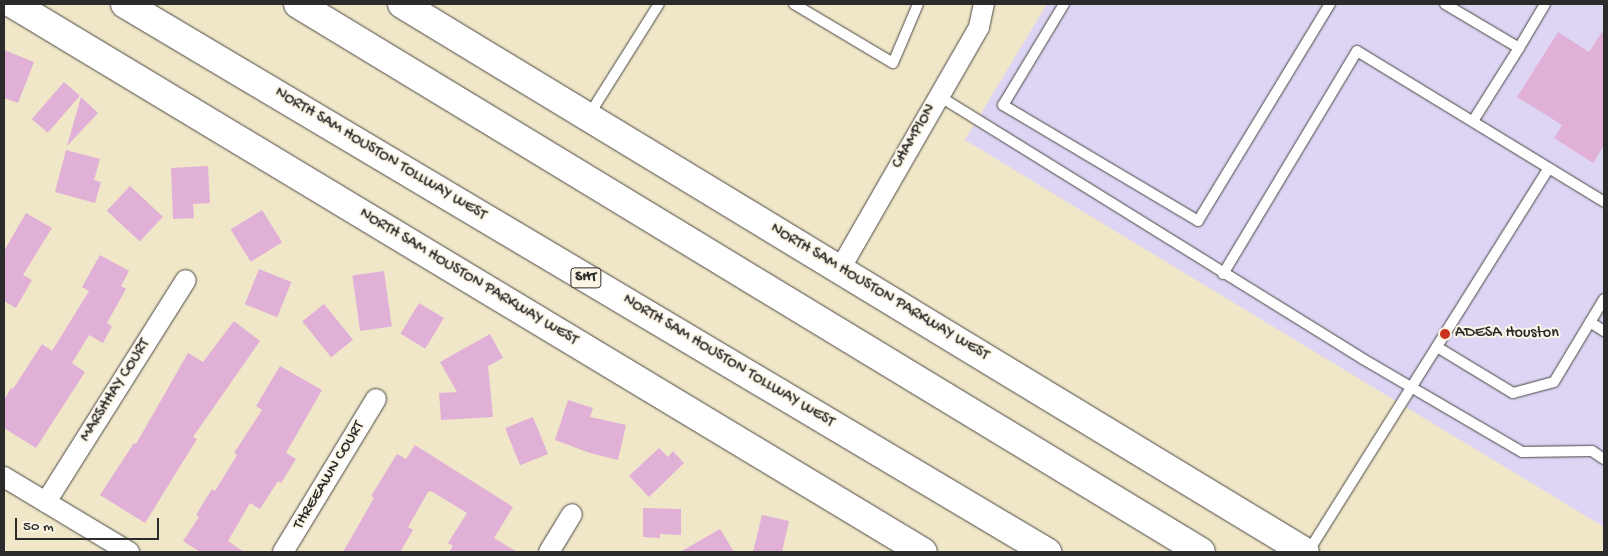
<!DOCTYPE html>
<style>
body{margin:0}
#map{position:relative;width:1608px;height:556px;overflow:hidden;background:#f0e6c8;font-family:"Gochi Hand",sans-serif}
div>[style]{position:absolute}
.built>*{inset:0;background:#ded5f5}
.building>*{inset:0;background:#e1b0d7;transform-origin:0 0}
.roads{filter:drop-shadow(0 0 1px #494743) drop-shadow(0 0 1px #494743)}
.lane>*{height:10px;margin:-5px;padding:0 5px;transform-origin:5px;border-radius:5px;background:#fff}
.street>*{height:20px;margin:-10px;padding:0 10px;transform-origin:10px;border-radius:10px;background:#fff}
.secondary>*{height:28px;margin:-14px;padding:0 14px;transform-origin:14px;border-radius:14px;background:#fff}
.highway>*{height:28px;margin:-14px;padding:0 14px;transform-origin:14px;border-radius:14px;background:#fff}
.dots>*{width:14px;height:14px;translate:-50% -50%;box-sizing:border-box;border:2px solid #fcf5e5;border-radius:50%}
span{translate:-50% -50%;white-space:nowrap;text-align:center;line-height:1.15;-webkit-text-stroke:4px #fcf5e5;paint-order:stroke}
.shield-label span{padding:1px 4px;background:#fcf5e5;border:1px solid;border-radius:4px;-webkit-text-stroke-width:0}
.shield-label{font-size:15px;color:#2b2b2b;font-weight:700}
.street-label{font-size:16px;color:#2b2b2b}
.poi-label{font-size:16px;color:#2b2b2b}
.left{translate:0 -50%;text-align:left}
.frame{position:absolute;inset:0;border:5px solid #2b2b2b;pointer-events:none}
.scale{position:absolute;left:15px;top:518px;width:144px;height:22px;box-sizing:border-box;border:2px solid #2b2b2b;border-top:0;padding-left:6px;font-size:15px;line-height:18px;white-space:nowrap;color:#2b2b2b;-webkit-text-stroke:4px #fcf5e5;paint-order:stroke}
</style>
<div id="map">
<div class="built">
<i style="clip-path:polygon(1047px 4px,1604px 4px,1604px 527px,965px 140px)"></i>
</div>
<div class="building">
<i style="clip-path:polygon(1604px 29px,1604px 145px,1593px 163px,1554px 138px,1562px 125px,1517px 97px,1558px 32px,1589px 52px)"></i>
<i style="clip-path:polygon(4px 50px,34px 62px,18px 103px,4px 98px)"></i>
<i style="left:64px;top:82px;width:21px;height:49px;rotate:41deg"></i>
<i style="clip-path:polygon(81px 97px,98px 113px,67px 146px)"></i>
<i style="clip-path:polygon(66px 150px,100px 159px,94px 180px,101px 182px,95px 203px,55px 192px)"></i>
<i style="clip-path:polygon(208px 166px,210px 203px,193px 204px,194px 218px,173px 219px,171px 168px)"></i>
<i style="left:130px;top:186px;width:45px;height:34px;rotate:43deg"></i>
<i style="left:262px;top:210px;width:38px;height:37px;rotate:58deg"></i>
<i style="clip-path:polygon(26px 213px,52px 228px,23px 275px,32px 280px,16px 308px,4px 301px,4px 251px)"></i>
<i style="clip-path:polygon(100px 255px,129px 271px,121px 286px,126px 289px,107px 323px,112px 326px,103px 343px,89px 335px,72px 363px,85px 372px,36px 448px,4px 428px,4px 400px,11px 388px,13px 389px,42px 344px,52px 351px,89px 291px,82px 287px)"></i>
<i style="left:259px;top:269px;width:35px;height:38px;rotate:22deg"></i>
<i style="left:384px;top:271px;width:56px;height:32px;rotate:82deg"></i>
<i style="left:419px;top:303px;width:29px;height:36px;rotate:31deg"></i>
<i style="left:324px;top:304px;width:46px;height:28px;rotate:51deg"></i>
<i style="clip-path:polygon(234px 321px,260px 341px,193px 437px,197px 439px,145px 523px,100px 495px,134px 443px,136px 444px,188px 353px,203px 362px)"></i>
<i style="clip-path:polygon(490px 334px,503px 358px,488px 366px,493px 417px,441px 420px,439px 393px,457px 392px,440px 362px)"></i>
<i style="clip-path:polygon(280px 366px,322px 390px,286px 453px,296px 459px,281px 483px,278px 481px,260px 509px,250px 503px,228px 541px,244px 552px,200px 552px,183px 541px,199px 517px,196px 515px,212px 489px,215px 491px,237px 455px,234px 453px,262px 410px,256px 406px)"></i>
<i style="clip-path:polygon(568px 400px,593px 408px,590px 417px,626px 425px,618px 460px,590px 453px,555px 440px)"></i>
<i style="left:533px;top:417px;width:40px;height:30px;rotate:68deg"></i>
<i style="clip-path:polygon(415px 445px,513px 507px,494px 538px,517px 552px,449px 552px,453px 546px,448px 543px,467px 513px,431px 491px,428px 492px,408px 527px,413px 530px,400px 552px,343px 552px,374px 498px,371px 496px,397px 454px,406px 459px)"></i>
<i style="clip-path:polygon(659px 448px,668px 457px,673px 451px,684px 463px,649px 497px,629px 476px)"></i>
<i style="clip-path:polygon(643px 508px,681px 509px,681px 535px,660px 534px,660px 538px,643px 537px)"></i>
<i style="clip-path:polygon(762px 515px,789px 521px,782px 552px,753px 552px)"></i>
<i style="clip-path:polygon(720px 529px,734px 552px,680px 552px)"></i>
</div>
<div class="roads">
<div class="lane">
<i style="left:794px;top:4px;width:115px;rotate:30.8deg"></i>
<i style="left:893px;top:63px;width:64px;rotate:-67deg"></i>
<i style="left:1064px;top:4px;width:118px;rotate:121.1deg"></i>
<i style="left:1003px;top:105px;width:227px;rotate:30.7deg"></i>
<i style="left:1198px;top:221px;width:254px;rotate:-58.7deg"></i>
<i style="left:1445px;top:4px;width:86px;rotate:30.7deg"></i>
<i style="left:1519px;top:48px;width:86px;rotate:122.2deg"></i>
<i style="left:1519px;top:48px;width:51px;rotate:-59.4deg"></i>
<i style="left:939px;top:96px;width:499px;rotate:31.8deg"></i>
<i style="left:1363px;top:359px;width:184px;rotate:30.3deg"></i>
<i style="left:1522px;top:452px;width:70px;rotate:-0.8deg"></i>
<i style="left:1592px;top:451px;width:14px;rotate:34deg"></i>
<i style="left:589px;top:115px;width:131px;rotate:-57.8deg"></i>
<i style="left:1223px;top:274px;width:260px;rotate:-59deg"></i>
<i style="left:1357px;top:51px;width:289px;rotate:31.4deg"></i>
<i style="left:1604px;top:299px;width:27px;rotate:121deg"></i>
<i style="left:1590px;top:322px;width:17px;rotate:33deg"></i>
<i style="left:1437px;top:347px;width:89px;rotate:31.2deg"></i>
<i style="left:1513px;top:393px;width:42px;rotate:-15deg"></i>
<i style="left:1554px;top:382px;width:70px;rotate:-59deg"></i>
<i style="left:1308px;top:552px;width:453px;rotate:-57.9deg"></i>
</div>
<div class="street">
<i style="left:840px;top:269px;width:279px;rotate:-60.1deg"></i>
<i style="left:979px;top:27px;width:24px;rotate:-78deg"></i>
<i style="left:4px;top:477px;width:146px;rotate:31deg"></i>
<i style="left:46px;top:502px;width:262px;rotate:-57.8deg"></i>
<i style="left:283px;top:552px;width:179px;rotate:-58.7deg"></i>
<i style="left:549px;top:552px;width:44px;rotate:-58.8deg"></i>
</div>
<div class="secondary">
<i style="left:13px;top:4px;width:1062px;rotate:31.06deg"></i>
<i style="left:402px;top:4px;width:1056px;rotate:31.25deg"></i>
</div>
<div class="highway">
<i style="left:125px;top:4px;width:1073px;rotate:30.73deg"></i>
<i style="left:298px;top:4px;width:1056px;rotate:31.25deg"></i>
</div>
</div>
<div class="dots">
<i style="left:1445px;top:334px;background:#c8321e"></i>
</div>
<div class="shield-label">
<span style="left:586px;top:278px">SHT</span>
</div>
<div class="street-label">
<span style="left:915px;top:137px;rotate:-60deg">CHAMPION</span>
<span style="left:380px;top:155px;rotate:31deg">NORTH SAM HOUSTON TOLLWAY WEST</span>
<span style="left:468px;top:278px;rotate:31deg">NORTH SAM HOUSTON PARKWAY WEST</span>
<span style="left:879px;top:293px;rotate:31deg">NORTH SAM HOUSTON PARKWAY WEST</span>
<span style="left:728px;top:362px;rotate:31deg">NORTH SAM HOUSTON TOLLWAY WEST</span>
<span style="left:116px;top:391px;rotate:-58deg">MARSHHAY COURT</span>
<span style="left:330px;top:476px;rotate:-59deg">THREEAWN COURT</span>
</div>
<div class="poi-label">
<span class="left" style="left:1455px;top:334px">ADESA Houston</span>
</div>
<div class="frame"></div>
<div class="scale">50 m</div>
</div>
